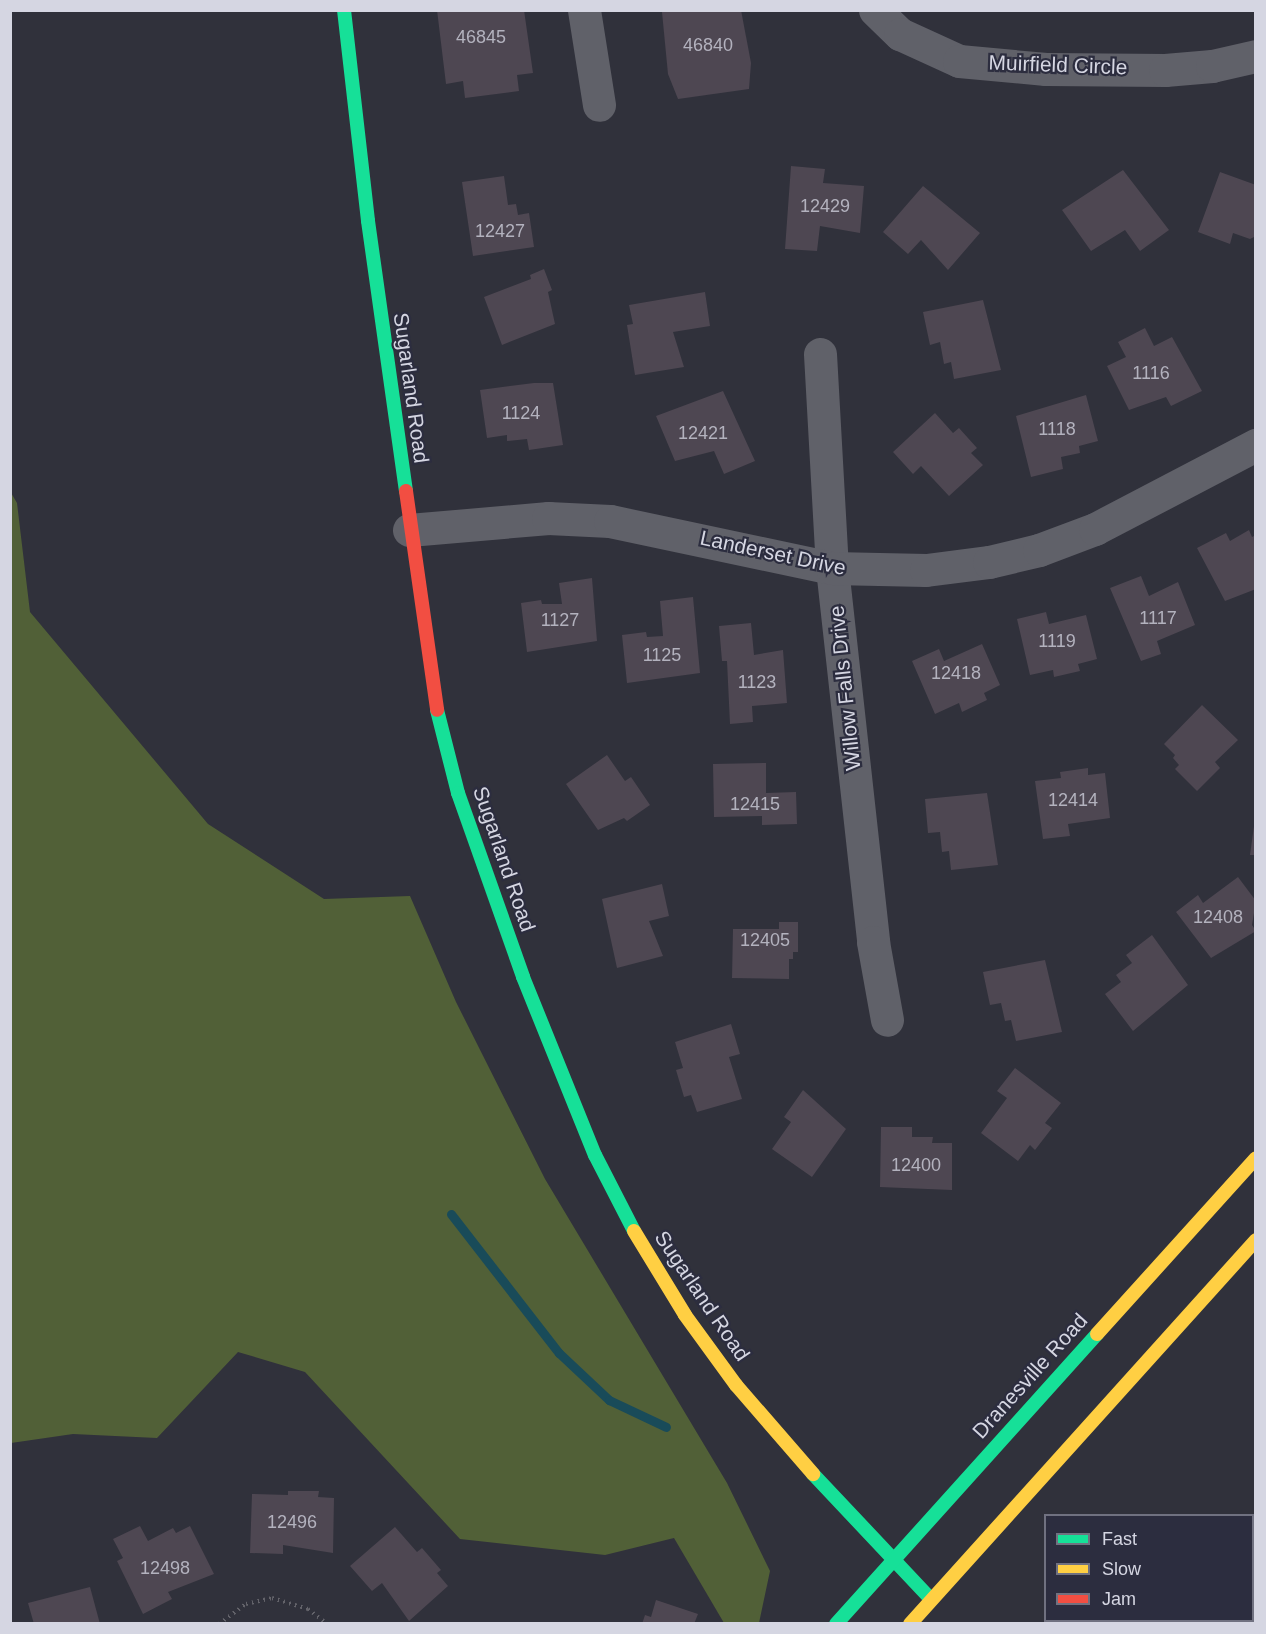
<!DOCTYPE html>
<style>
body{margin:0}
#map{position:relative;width:1266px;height:1634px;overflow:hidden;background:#30313b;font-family:Arial,sans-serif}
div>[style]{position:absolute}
.forest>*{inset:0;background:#516037}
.stream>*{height:9px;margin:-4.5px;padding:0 4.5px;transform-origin:4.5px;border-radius:4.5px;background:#194b59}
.building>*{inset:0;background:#4e4752}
.path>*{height:4px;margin-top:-2px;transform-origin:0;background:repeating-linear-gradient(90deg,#63636a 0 1.5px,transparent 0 6px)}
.street>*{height:33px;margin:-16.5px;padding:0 16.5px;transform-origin:16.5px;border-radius:16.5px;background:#606169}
.fast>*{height:14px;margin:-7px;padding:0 7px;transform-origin:7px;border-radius:7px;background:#16e098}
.slow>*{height:14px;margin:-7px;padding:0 7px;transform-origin:7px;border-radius:7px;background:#ffcf43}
.jam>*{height:14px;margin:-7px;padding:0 7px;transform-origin:7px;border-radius:7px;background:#f24e42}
span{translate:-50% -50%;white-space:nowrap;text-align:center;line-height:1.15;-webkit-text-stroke:4.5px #2c2d3f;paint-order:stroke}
.number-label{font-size:18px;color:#b3b2be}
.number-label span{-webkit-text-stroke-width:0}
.street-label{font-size:21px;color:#d5d6e2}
.frame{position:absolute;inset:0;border:12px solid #d5d6e2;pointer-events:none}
.legend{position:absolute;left:1044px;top:1514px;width:210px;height:108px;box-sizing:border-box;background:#2c2d3f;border:2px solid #707180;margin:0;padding:8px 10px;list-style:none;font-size:18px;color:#d5d6e2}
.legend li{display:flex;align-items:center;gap:12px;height:30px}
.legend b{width:30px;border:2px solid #707180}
</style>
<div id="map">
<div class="forest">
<i style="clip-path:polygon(10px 491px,17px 503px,30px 612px,208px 824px,324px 899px,410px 896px,456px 1002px,545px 1179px,727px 1483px,770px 1571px,759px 1623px,724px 1623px,674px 1538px,605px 1555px,460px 1539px,305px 1372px,238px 1352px,157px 1438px,73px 1434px,11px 1443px)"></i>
</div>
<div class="stream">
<i style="left:451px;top:1214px;width:176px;rotate:52.2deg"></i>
<i style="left:559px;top:1353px;width:69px;rotate:43.2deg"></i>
<i style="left:609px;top:1400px;width:63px;rotate:25.3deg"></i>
<i style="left:1204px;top:1620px;width:7px;rotate:34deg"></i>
</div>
<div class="building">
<i style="clip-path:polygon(437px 10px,524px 10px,533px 73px,517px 75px,519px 91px,465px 98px,463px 81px,446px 84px)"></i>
<i style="clip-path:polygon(741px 10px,751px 63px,749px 89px,678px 99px,668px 74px,662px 12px)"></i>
<i style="clip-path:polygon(791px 166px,825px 169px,823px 183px,864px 186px,860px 233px,820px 226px,817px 251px,785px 249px)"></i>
<i style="clip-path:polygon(1123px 170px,1169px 230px,1140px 251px,1125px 230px,1091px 251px,1062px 210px)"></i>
<i style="clip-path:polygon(1220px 172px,1256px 185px,1256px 236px,1250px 239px,1233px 233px,1230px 244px,1198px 232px)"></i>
<i style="clip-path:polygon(504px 176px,508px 205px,516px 204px,518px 215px,529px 213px,534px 247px,473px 256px,462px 182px)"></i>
<i style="clip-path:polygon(923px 186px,980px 233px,948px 270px,921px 240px,908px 254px,883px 232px)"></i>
<i style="clip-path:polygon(544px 269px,552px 290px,548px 292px,555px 324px,502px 345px,484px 297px,531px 279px,530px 275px)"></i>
<i style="clip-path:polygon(705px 292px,710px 326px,673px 332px,684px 367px,635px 375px,627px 325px,633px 324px,629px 305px)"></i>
<i style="clip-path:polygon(983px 300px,1001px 370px,954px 379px,951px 362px,944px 364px,940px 342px,930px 345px,923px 312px)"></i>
<i style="clip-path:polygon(1145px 328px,1154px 346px,1172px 337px,1202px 391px,1171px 406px,1166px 397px,1129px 410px,1107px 366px,1126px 357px,1118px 342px)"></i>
<i style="clip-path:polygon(534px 383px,553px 383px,563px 445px,529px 450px,527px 439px,507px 441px,507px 435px,487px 438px,480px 390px)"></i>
<i style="clip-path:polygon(723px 391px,755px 461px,724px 474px,714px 451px,675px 461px,656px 416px)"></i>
<i style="clip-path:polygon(1086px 395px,1098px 441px,1079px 446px,1080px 453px,1061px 457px,1063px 469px,1031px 477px,1016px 416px)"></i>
<i style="clip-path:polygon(935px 413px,953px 433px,959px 428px,977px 448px,971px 453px,983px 465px,949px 496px,921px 466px,913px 474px,893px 452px)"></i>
<i style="clip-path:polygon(1249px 530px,1252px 537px,1256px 535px,1256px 589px,1225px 601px,1197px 548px,1226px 533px,1230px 541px)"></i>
<i style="clip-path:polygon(1141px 576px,1149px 596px,1178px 582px,1195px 625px,1157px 641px,1161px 654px,1141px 661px,1110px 588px)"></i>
<i style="clip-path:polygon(592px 578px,597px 641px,527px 652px,521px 603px,541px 600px,542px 604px,562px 604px,559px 583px)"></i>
<i style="clip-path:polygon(693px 597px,700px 673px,627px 683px,622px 635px,646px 632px,647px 637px,663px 636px,660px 601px)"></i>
<i style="clip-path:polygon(1046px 612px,1049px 624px,1086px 615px,1097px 659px,1078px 664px,1080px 671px,1054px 677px,1053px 670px,1030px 675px,1017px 619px)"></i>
<i style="clip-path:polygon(751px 623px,754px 655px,783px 650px,787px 703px,752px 706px,753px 722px,730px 724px,727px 661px,722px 661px,719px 626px)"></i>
<i style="clip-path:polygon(982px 644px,1000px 685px,984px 693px,987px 700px,962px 712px,959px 703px,935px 714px,912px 661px,939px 649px,944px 661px)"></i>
<i style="clip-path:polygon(1202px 705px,1238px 740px,1215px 762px,1220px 768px,1197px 791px,1175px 769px,1179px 765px,1173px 758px,1175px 755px,1164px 744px)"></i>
<i style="clip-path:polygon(607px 755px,625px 781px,631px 777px,650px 805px,627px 821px,624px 818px,598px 830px,566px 784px)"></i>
<i style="clip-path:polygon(766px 763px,766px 793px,796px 792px,797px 824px,762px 825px,762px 816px,714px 817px,713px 764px)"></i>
<i style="clip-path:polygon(1088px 768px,1088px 775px,1105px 773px,1110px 818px,1068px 824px,1070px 836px,1043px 839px,1035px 781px,1061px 778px,1060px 772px)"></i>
<i style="clip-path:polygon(987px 793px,998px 865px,951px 870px,949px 851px,942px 852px,940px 832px,928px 833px,925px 799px)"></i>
<i style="clip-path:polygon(1254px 826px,1256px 826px,1256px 855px,1250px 855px)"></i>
<i style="clip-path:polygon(1238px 877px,1256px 901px,1252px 925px,1256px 931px,1211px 958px,1176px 912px,1198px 895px,1203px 903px)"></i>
<i style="clip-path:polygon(662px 884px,669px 916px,649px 921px,663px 956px,617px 968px,602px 899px)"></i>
<i style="clip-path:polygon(779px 922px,798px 922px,798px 952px,793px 952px,793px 959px,789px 959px,789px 979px,732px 978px,733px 929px,779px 929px)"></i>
<i style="clip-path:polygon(1152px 935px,1188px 985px,1133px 1031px,1105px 994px,1121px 982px,1116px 975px,1132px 963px,1126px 955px)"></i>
<i style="clip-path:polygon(1045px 960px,1062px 1032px,1016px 1041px,1011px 1020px,1005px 1021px,1001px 1003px,990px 1005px,983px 972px)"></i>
<i style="clip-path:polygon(731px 1024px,740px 1054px,729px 1057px,742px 1099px,697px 1112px,691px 1095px,684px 1097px,676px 1070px,683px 1068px,675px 1042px)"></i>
<i style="clip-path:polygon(1015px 1068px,1061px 1103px,1045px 1123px,1052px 1128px,1035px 1150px,1030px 1145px,1018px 1161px,981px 1133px,1007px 1098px,997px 1091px)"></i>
<i style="clip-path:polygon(803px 1090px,846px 1129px,812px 1177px,772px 1149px,791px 1122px,784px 1117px)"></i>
<i style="clip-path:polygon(881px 1127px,912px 1127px,912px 1137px,933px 1137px,932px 1143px,952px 1143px,952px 1190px,880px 1187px)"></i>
<i style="clip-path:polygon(288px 1491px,319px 1491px,318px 1497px,334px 1498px,333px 1553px,283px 1545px,283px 1554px,250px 1553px,252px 1494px,288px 1495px)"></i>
<i style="clip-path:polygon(140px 1526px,148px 1541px,173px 1528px,176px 1533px,190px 1526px,214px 1574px,168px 1592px,172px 1599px,143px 1614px,117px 1561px,123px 1558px,113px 1539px)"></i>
<i style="clip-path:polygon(395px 1527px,417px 1552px,422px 1548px,441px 1570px,437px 1573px,448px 1586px,409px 1621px,382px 1583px,372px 1591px,350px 1566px)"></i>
<i style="clip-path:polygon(90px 1587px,100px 1624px,34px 1624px,28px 1603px)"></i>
<i style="clip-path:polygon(656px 1600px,698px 1614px,694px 1624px,642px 1624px,645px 1615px,651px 1617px)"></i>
</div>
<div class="path">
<i style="left:219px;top:1624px;width:34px;rotate:-37deg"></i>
<i style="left:246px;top:1604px;width:27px;rotate:-13deg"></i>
<i style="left:272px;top:1598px;width:38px;rotate:17deg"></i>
<i style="left:308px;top:1609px;width:24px;rotate:38deg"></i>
</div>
<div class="street">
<i style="left:584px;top:10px;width:96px;rotate:81deg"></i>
<i style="left:875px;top:10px;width:35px;rotate:44deg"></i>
<i style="left:900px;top:34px;width:65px;rotate:24.6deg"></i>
<i style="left:959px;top:61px;width:87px;rotate:5.3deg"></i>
<i style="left:1046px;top:69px;width:119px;rotate:0.5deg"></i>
<i style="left:1165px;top:70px;width:47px;rotate:-4.9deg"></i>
<i style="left:1212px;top:66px;width:45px;rotate:-12.8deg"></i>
<i style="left:820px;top:354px;width:214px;rotate:86.8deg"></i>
<i style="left:832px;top:568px;width:376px;rotate:83.7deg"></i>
<i style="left:873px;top:942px;width:79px;rotate:79.8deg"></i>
<i style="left:409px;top:530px;width:140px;rotate:-4.9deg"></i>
<i style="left:548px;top:518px;width:62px;rotate:2.8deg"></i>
<i style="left:610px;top:521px;width:227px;rotate:12deg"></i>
<i style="left:832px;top:568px;width:94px;rotate:1.2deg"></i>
<i style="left:926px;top:570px;width:64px;rotate:-7.2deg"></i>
<i style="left:989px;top:562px;width:51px;rotate:-13.5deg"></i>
<i style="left:1039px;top:550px;width:60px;rotate:-20.6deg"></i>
<i style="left:1095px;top:529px;width:182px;rotate:-27.6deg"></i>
</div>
<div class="fast">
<i style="left:344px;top:10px;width:212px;rotate:83.5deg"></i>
<i style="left:368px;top:221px;width:273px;rotate:82deg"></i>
<i style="left:437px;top:710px;width:86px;rotate:75.8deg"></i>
<i style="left:458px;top:793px;width:195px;rotate:70.5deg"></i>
<i style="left:523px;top:977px;width:192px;rotate:68deg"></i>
<i style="left:595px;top:1155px;width:85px;rotate:62.8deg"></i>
<i style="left:813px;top:1474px;width:172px;rotate:46.7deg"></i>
<i style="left:836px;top:1624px;width:390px;rotate:-48deg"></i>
</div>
<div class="slow">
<i style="left:634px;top:1231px;width:98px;rotate:58.7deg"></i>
<i style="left:685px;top:1315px;width:87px;rotate:53.9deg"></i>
<i style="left:736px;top:1385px;width:118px;rotate:49.1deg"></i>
<i style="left:1097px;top:1334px;width:237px;rotate:-47.9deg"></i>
<i style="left:910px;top:1624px;width:517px;rotate:-47.98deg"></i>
</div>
<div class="jam">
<i style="left:406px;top:491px;width:221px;rotate:81.9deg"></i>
</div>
<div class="number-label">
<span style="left:481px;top:37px">46845</span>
<span style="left:708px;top:45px">46840</span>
<span style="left:825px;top:206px">12429</span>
<span style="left:500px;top:231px">12427</span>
<span style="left:1151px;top:373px">1116</span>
<span style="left:521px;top:413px">1124</span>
<span style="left:1057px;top:429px">1118</span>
<span style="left:703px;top:433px">12421</span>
<span style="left:1158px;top:618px">1117</span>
<span style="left:560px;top:620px">1127</span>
<span style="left:1057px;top:641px">1119</span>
<span style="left:662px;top:655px">1125</span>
<span style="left:956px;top:673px">12418</span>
<span style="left:757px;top:682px">1123</span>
<span style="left:1073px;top:800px">12414</span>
<span style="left:755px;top:804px">12415</span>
<span style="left:1218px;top:917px">12408</span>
<span style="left:765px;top:940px">12405</span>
<span style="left:916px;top:1165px">12400</span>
<span style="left:292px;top:1522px">12496</span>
<span style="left:165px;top:1568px">12498</span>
</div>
<div class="street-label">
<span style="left:1058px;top:65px;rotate:2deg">Muirfield Circle</span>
<span style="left:411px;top:388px;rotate:82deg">Sugarland Road</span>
<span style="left:773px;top:553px;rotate:12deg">Landerset Drive</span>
<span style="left:845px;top:688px;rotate:-96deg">Willow Falls Drive</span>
<span style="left:504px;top:859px;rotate:71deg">Sugarland Road</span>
<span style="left:702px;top:1296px;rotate:56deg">Sugarland Road</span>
<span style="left:1030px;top:1376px;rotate:-48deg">Dranesville Road</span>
</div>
<div class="frame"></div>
<ul class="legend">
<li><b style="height:8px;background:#16e098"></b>Fast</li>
<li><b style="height:8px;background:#ffcf43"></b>Slow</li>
<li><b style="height:8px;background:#f24e42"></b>Jam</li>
</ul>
</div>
